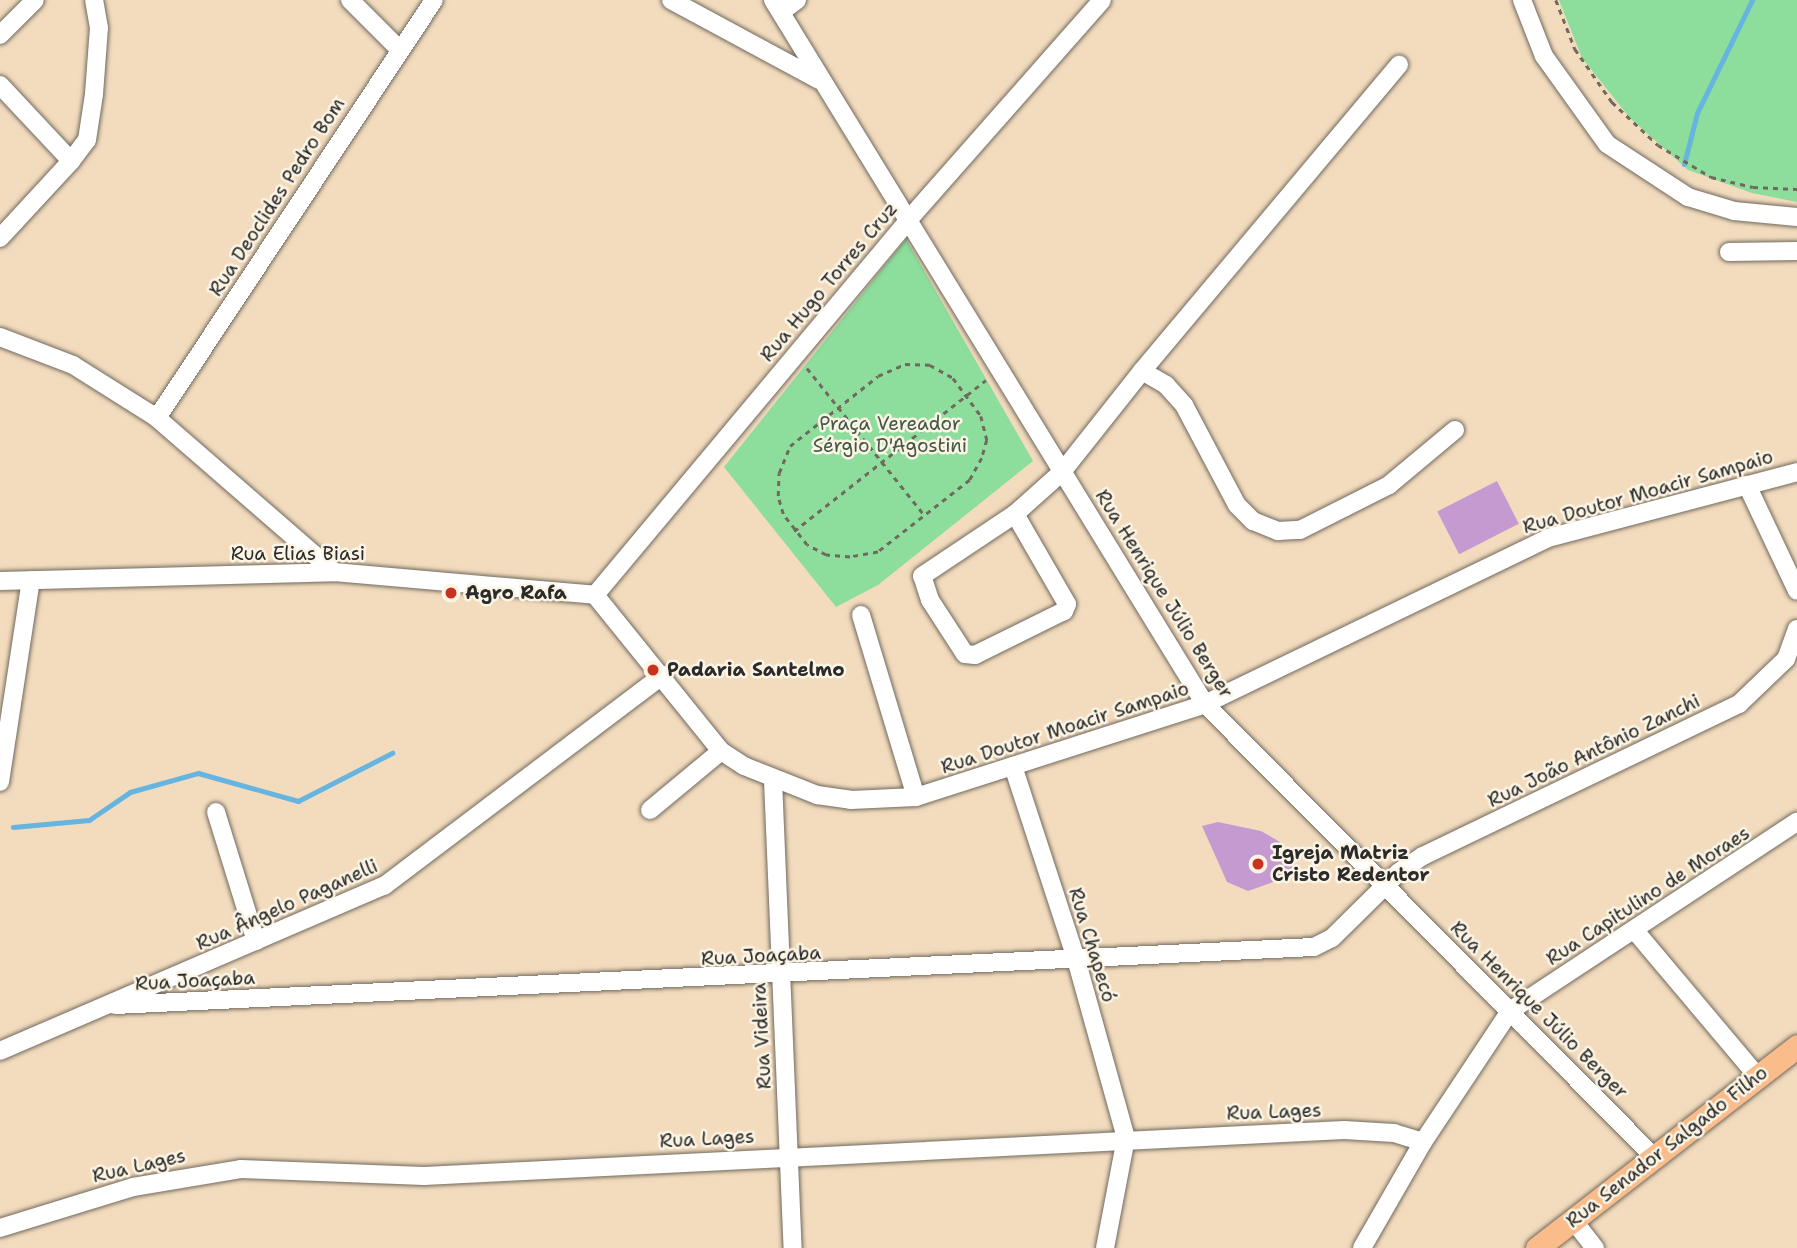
<!DOCTYPE html>
<meta charset="utf-8">
<style>
body{margin:0}
#map{position:relative;width:1797px;height:1248px;overflow:hidden;background:#f3dcbe;font-family:"Shantell Sans",sans-serif}
div>[style]{position:absolute}
.green>*{inset:0;background:#8ddd9c}
.stream>*{height:5px;margin:-2.5px;padding:0 2.5px;transform-origin:2.5px;border-radius:2.5px;background:#66b4e0}
.building>*{inset:0;background:#c49ad0;transform-origin:0 0}
.path>*{height:2.5px;margin-top:-1.25px;transform-origin:0;background:repeating-linear-gradient(90deg,#71695e 0 5px,transparent 0 10px)}
.roads{filter:drop-shadow(0 0 2px #71695e) drop-shadow(0 0 2px #71695e)}
.minor>*{height:18px;margin:-9px;padding:0 9px;transform-origin:9px;border-radius:9px;background:#fff}
.major>*{height:23px;margin:-11.5px;padding:0 11.5px;transform-origin:11.5px;border-radius:11.5px;background:#f9bc8a}
.dots>*{width:19px;height:19px;translate:-50% -50%;box-sizing:border-box;border:4px solid #fcf5e5;border-radius:50%}
span{translate:-50% -50%;white-space:nowrap;text-align:center;line-height:1.15;-webkit-text-stroke:5px #fcf5e5;paint-order:stroke}
.street-label{font-size:19px;color:#2b2b2b}
.park-label{font-size:19px;color:#445847}
.poi-label{font-size:19px;color:#2b2b2b;font-weight:700}
.left{translate:0 -50%;text-align:left}
</style>
<div id="map">
<div class="green">
<i style="clip-path:polygon(1559px 0,1797px 0,1797px 202px,1752px 193px,1688px 170px,1630px 118px,1582px 58px)"></i>
<i style="clip-path:polygon(906px 239px,1033px 461px,878px 585px,836px 607px,724px 467px)"></i>
</div>
<div class="stream">
<i style="left:1684px;top:164px;width:53px;rotate:-75.7deg"></i>
<i style="left:1697px;top:113px;width:126px;rotate:-64deg"></i>
<i style="left:13px;top:827px;width:76px;rotate:-5.3deg"></i>
<i style="left:89px;top:820px;width:50px;rotate:-34.3deg"></i>
<i style="left:130px;top:792px;width:71px;rotate:-15.6deg"></i>
<i style="left:198px;top:773px;width:104px;rotate:15.6deg"></i>
<i style="left:298px;top:801px;width:106px;rotate:-27.1deg"></i>
</div>
<div class="building">
<i style="left:1497px;top:481px;width:48px;height:67px;rotate:63deg"></i>
<i style="clip-path:polygon(1218px 822px,1261px 831px,1280px 842px,1301px 872px,1248px 891px,1227px 882px,1202px 826px)"></i>
</div>
<div class="path">
<i style="left:1556px;top:0;width:53px;rotate:68.8deg"></i>
<i style="left:1575px;top:49px;width:65px;rotate:55.1deg"></i>
<i style="left:1612px;top:102px;width:63px;rotate:43.1deg"></i>
<i style="left:1658px;top:145px;width:62px;rotate:31.1deg"></i>
<i style="left:1711px;top:177px;width:43px;rotate:13.4deg"></i>
<i style="left:1753px;top:187px;width:44px;rotate:2.6deg"></i>
<i style="left:905px;top:364px;width:25px;rotate:2deg"></i>
<i style="left:930px;top:365px;width:26px;rotate:29deg"></i>
<i style="left:953px;top:378px;width:47px;rotate:53.6deg"></i>
<i style="left:981px;top:416px;width:25px;rotate:76deg"></i>
<i style="left:987px;top:440px;width:19px;rotate:106deg"></i>
<i style="left:982px;top:458px;width:25px;rotate:119deg"></i>
<i style="left:970px;top:480px;width:117px;rotate:142deg"></i>
<i style="left:878px;top:552px;width:28px;rotate:170deg"></i>
<i style="left:850px;top:557px;width:24px;rotate:-175deg"></i>
<i style="left:826px;top:555px;width:21px;rotate:-152deg"></i>
<i style="left:807px;top:545px;width:39px;rotate:-128deg"></i>
<i style="left:783px;top:514px;width:19px;rotate:-106deg"></i>
<i style="left:778px;top:496px;width:23px;rotate:-88deg"></i>
<i style="left:779px;top:473px;width:29px;rotate:-68deg"></i>
<i style="left:790px;top:446px;width:112px;rotate:-38.5deg"></i>
<i style="left:878px;top:376px;width:30px;rotate:-24deg"></i>
<i style="left:807px;top:368px;width:189px;rotate:51.4deg"></i>
<i style="left:794px;top:531px;width:244px;rotate:-38.2deg"></i>
</div>
<div class="roads">
<div class="minor">
<i style="left:350px;top:0;width:69px;rotate:45deg"></i>
<i style="left:671px;top:0;width:168px;rotate:28.4deg"></i>
<i style="left:773px;top:0;width:826px;rotate:58.47deg"></i>
<i style="left:1205px;top:704px;width:639px;rotate:45.25deg"></i>
<i style="left:1522px;top:0;width:60px;rotate:68.6deg"></i>
<i style="left:1544px;top:56px;width:108px;rotate:54.4deg"></i>
<i style="left:1607px;top:144px;width:97px;rotate:33.2deg"></i>
<i style="left:1688px;top:197px;width:48px;rotate:16.9deg"></i>
<i style="left:1734px;top:211px;width:63px;rotate:5.4deg"></i>
<i style="left:781px;top:12px;width:20px;rotate:-37deg"></i>
<i style="left:0;top:35px;width:49px;rotate:-45deg"></i>
<i style="left:0;top:85px;width:104px;rotate:46.9deg"></i>
<i style="left:71px;top:161px;width:26px;rotate:-53deg"></i>
<i style="left:87px;top:140px;width:47px;rotate:-81.3deg"></i>
<i style="left:94px;top:94px;width:66px;rotate:-85.7deg"></i>
<i style="left:99px;top:28px;width:28px;rotate:-100deg"></i>
<i style="left:0;top:238px;width:105px;rotate:-47.3deg"></i>
<i style="left:1729px;top:252px;width:68px;rotate:-0.8deg"></i>
<i style="left:0;top:337px;width:78px;rotate:21deg"></i>
<i style="left:73px;top:365px;width:99px;rotate:32.2deg"></i>
<i style="left:157px;top:418px;width:235px;rotate:41deg"></i>
<i style="left:1142px;top:371px;width:400px;rotate:-50deg"></i>
<i style="left:157px;top:418px;width:501px;rotate:-56.47deg"></i>
<i style="left:1747px;top:485px;width:117px;rotate:64.7deg"></i>
<i style="left:1015px;top:514px;width:104px;rotate:60deg"></i>
<i style="left:1067px;top:604px;width:8px;rotate:113deg"></i>
<i style="left:1064px;top:611px;width:99px;rotate:153.7deg"></i>
<i style="left:975px;top:655px;width:10px;rotate:-174deg"></i>
<i style="left:965px;top:654px;width:64px;rotate:-122.9deg"></i>
<i style="left:930px;top:600px;width:25px;rotate:-108deg"></i>
<i style="left:922px;top:576px;width:112px;rotate:-33.7deg"></i>
<i style="left:1015px;top:514px;width:63px;rotate:-41.8deg"></i>
<i style="left:1062px;top:472px;width:129px;rotate:-51.6deg"></i>
<i style="left:1142px;top:371px;width:28px;rotate:30deg"></i>
<i style="left:1166px;top:385px;width:27px;rotate:48deg"></i>
<i style="left:1184px;top:405px;width:113px;rotate:62.1deg"></i>
<i style="left:1237px;top:505px;width:23px;rotate:45deg"></i>
<i style="left:1253px;top:521px;width:27px;rotate:22deg"></i>
<i style="left:1278px;top:531px;width:22px;rotate:-3deg"></i>
<i style="left:1300px;top:530px;width:100px;rotate:-26.8deg"></i>
<i style="left:1389px;top:485px;width:86px;rotate:-39.8deg"></i>
<i style="left:0;top:581px;width:334px;rotate:-1.5deg"></i>
<i style="left:334px;top:572px;width:262px;rotate:5deg"></i>
<i style="left:595px;top:595px;width:201px;rotate:51.1deg"></i>
<i style="left:721px;top:751px;width:27px;rotate:33deg"></i>
<i style="left:744px;top:766px;width:79px;rotate:21.7deg"></i>
<i style="left:817px;top:795px;width:34px;rotate:8deg"></i>
<i style="left:851px;top:800px;width:65px;rotate:-2.6deg"></i>
<i style="left:916px;top:797px;width:304px;rotate:-17.8deg"></i>
<i style="left:1205px;top:704px;width:381px;rotate:-25.8deg"></i>
<i style="left:1548px;top:538px;width:258px;rotate:-14.8deg"></i>
<i style="left:595px;top:595px;width:491px;rotate:-50.1deg"></i>
<i style="left:910px;top:218px;width:290px;rotate:-48.6deg"></i>
<i style="left:861px;top:615px;width:190px;rotate:73.2deg"></i>
<i style="left:1013px;top:766px;width:203px;rotate:71.9deg"></i>
<i style="left:1076px;top:959px;width:186px;rotate:74.4deg"></i>
<i style="left:1126px;top:1138px;width:112px;rotate:100.8deg"></i>
<i style="left:773px;top:780px;width:468px;rotate:87.6deg"></i>
<i style="left:0;top:782px;width:204px;rotate:-81.3deg"></i>
<i style="left:650px;top:810px;width:92px;rotate:-39.7deg"></i>
<i style="left:216px;top:812px;width:135px;rotate:72.8deg"></i>
<i style="left:1636px;top:932px;width:189px;rotate:49.9deg"></i>
<i style="left:115px;top:1005px;width:1200px;rotate:-2.77deg"></i>
<i style="left:1314px;top:947px;width:20px;rotate:-27deg"></i>
<i style="left:1332px;top:938px;width:94px;rotate:-44.6deg"></i>
<i style="left:1399px;top:872px;width:29px;rotate:-34deg"></i>
<i style="left:1423px;top:856px;width:351px;rotate:-25.7deg"></i>
<i style="left:1739px;top:704px;width:65px;rotate:-43.8deg"></i>
<i style="left:1786px;top:659px;width:32px;rotate:-70deg"></i>
<i style="left:0;top:1051px;width:418px;rotate:-23.3deg"></i>
<i style="left:384px;top:886px;width:350px;rotate:-37.1deg"></i>
<i style="left:1573px;top:1220px;width:36px;rotate:52deg"></i>
<i style="left:0;top:1228px;width:139px;rotate:-17.1deg"></i>
<i style="left:133px;top:1187px;width:109px;rotate:-9.5deg"></i>
<i style="left:241px;top:1169px;width:183px;rotate:2.2deg"></i>
<i style="left:424px;top:1176px;width:921px;rotate:-2.86deg"></i>
<i style="left:1344px;top:1130px;width:50px;rotate:3.4deg"></i>
<i style="left:1394px;top:1133px;width:30px;rotate:17deg"></i>
<i style="left:1362px;top:1248px;width:122px;rotate:-60.1deg"></i>
<i style="left:1423px;top:1142px;width:157px;rotate:-56.4deg"></i>
<i style="left:1510px;top:1011px;width:344px;rotate:-33.4deg"></i>
</div>
<div class="major">
<i style="left:1537px;top:1248px;width:329px;rotate:-37.8deg"></i>
</div>
</div>
<div class="dots">
<i style="left:451px;top:593px;background:#c8321e"></i>
<i style="left:653px;top:670px;background:#c8321e"></i>
<i style="left:1258px;top:864px;background:#c8321e"></i>
</div>
<div class="street-label">
<span style="left:277px;top:197px;rotate:-57deg">Rua Deoclides Pedro Bom</span>
<span style="left:829px;top:282px;rotate:-50deg">Rua Hugo Torres Cruz</span>
<span style="left:1648px;top:492px;rotate:-16deg">Rua Doutor Moacir Sampaio</span>
<span style="left:298px;top:554px">Rua Elias Biasi</span>
<span style="left:1164px;top:594px;rotate:58deg">Rua Henrique Júlio Berger</span>
<span style="left:1065px;top:728px;rotate:-18deg">Rua Doutor Moacir Sampaio</span>
<span style="left:1594px;top:751px;rotate:-26deg">Rua João Antônio Zanchi</span>
<span style="left:1648px;top:896px;rotate:-33deg">Rua Capitulino de Moraes</span>
<span style="left:287px;top:905px;rotate:-24deg">Rua Ângelo Paganelli</span>
<span style="left:1092px;top:945px;rotate:73deg">Rua Chapecó</span>
<span style="left:761px;top:956px;rotate:-3deg">Rua Joaçaba</span>
<span style="left:195px;top:981px;rotate:-3deg">Rua Joaçaba</span>
<span style="left:1539px;top:1010px;rotate:45deg">Rua Henrique Júlio Berger</span>
<span style="left:762px;top:1036px;rotate:-93deg">Rua Videira</span>
<span style="left:1274px;top:1112px;rotate:-2deg">Rua Lages</span>
<span style="left:707px;top:1139px;rotate:-3deg">Rua Lages</span>
<span style="left:1667px;top:1147px;rotate:-38deg">Rua Senador Salgado Filho</span>
<span style="left:139px;top:1166px;rotate:-13deg">Rua Lages</span>
</div>
<div class="park-label">
<span style="left:890px;top:435px">Praça Vereador<br>Sérgio D'Agostini</span>
</div>
<div class="poi-label">
<span class="left" style="left:465px;top:593px">Agro Rafa</span>
<span class="left" style="left:667px;top:670px">Padaria Santelmo</span>
<span class="left" style="left:1272px;top:864px">Igreja Matriz<br>Cristo Redentor</span>
</div>
</div>
